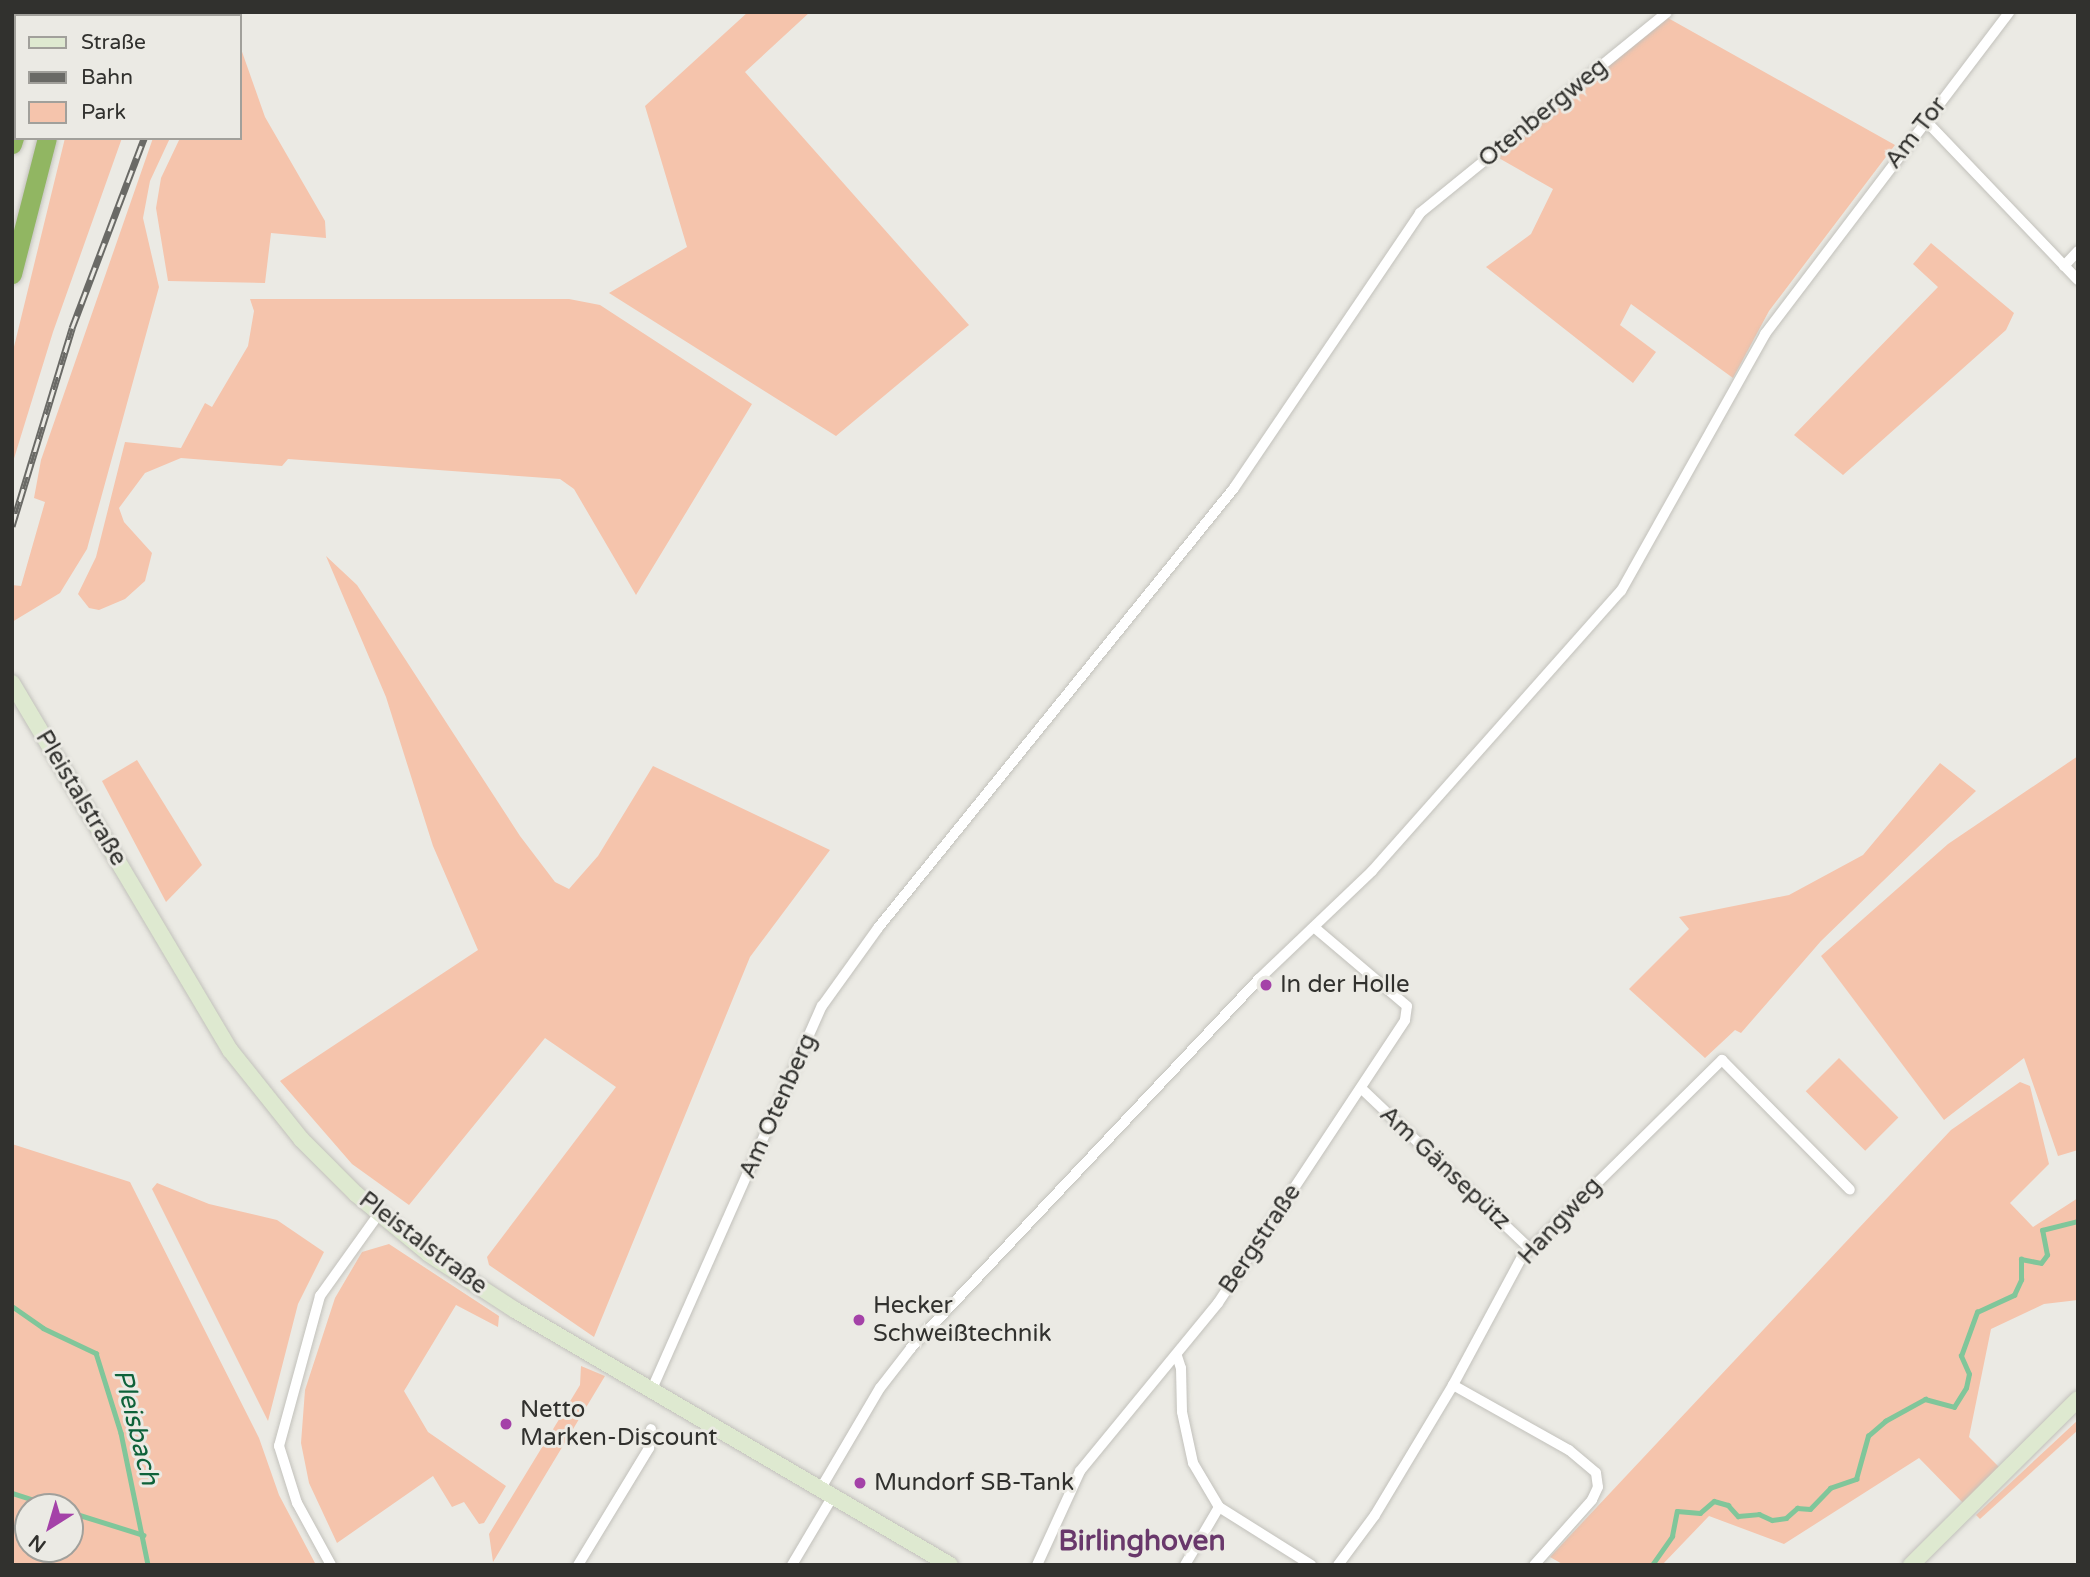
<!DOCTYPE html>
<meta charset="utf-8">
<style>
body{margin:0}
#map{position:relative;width:2090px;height:1577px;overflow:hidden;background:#ebeae4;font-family:"Varela Round",sans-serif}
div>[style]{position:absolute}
.green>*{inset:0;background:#f5c4ac;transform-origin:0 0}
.stream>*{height:4.5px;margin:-2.25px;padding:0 2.25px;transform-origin:2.25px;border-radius:2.25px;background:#80c69a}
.roads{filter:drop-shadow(0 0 2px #c2c1bb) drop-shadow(0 0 2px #c2c1bb)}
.minor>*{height:10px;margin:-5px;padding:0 5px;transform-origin:5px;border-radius:5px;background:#fff}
.secondary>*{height:16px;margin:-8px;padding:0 8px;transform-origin:8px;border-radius:8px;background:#dee9d0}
.motorway>*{height:19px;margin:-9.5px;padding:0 9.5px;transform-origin:9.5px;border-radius:9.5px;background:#91b662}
.rail>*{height:7px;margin-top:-3.5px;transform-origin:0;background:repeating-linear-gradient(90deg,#ebeae4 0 13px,#6a6a66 0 26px);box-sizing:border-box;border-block:2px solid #6a6a66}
.dots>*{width:19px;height:19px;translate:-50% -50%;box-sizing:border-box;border:4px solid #ebeae4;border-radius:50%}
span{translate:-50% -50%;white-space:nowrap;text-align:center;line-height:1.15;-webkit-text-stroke:6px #ebeae4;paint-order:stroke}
.street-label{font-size:24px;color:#31312e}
.poi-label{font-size:24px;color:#31312e}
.left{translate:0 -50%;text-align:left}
.water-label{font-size:26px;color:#0e623a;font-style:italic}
.quarter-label{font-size:28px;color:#69386b;font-weight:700}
.frame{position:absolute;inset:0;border:14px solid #31312e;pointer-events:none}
.legend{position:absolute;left:14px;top:14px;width:228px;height:126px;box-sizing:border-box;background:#ebeae4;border:2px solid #a1a09b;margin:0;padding:9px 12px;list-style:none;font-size:21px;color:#31312e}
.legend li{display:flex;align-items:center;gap:14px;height:35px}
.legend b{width:35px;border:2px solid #a1a09b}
.north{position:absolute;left:14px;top:1493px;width:70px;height:70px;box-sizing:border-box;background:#ebeae4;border:2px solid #a1a09b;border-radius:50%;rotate:217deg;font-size:19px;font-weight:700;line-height:28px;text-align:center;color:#31312e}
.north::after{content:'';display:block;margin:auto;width:24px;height:32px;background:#a442a8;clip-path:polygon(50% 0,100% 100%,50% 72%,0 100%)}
</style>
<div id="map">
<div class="green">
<i style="clip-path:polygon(12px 12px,29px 12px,16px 16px,12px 61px)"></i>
<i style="clip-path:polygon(92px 12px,171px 12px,92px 16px)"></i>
<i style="clip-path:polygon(748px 12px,810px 12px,745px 72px,969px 325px,836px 436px,609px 293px,687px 247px,645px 106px)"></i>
<i style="clip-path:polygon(1668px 18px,1895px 145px,1769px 311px,1733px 378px,1631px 304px,1620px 325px,1656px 352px,1633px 383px,1486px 267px,1531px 234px,1553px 189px,1497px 157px)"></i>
<i style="clip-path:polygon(240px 46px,265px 117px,325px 221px,326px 238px,271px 233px,265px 283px,168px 281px,156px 208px,161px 178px,180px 138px,240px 138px)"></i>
<i style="clip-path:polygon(65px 138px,122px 138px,53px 332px,12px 465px,12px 355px)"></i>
<i style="clip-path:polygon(153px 138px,170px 138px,150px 181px,143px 218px,159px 287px,87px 549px,60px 593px,12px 622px,12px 585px,21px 586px,45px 502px,34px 498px,41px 460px)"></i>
<i style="clip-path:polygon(1931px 243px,2014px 313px,2006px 330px,1843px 475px,1794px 435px,1938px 287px,1913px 264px)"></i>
<i style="clip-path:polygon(250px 299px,569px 299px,600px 305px,752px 404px,636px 595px,574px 489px,560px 479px,288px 459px,282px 466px,181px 458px,145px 473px,119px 508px,124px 522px,152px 553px,145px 581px,125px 599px,99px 610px,89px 608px,78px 594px,96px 557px,125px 442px,181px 448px,205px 403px,212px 407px,248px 346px,254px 311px)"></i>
<i style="clip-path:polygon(326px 556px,357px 585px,520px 836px,555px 882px,569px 889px,598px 856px,653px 766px,830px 850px,750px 957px,594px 1337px,489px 1265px,487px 1257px,616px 1087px,545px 1038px,409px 1205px,352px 1164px,280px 1081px,478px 950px,433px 846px,386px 697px)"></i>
<i style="clip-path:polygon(2078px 756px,2078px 1150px,2058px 1156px,2024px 1058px,1944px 1120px,1821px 956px,1948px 844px)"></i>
<i style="clip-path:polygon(137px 760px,202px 865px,166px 902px,102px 781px)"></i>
<i style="clip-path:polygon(1940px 763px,1976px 791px,1821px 941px,1741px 1033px,1735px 1030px,1705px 1058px,1629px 989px,1689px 929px,1679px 917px,1789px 895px,1863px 855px)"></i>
<i style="left:1839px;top:1058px;width:84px;height:47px;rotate:45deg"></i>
<i style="clip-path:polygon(2020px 1082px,2030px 1086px,2049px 1164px,2010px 1203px,2033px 1227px,2078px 1198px,2078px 1300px,2044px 1304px,1991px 1329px,1969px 1437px,1999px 1467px,1964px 1504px,1919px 1458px,1784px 1544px,1709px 1516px,1662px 1565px,1564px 1565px,1550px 1557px,1951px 1130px)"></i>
<i style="clip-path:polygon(evenodd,12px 1144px,130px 1182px,259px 1438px,279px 1495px,316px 1565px,12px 1565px,12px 1144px,28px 1507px,70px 1507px,70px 1549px,28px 1549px,28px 1507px)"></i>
<i style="clip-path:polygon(157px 1183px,209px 1204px,277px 1220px,324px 1252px,298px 1304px,268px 1421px,152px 1189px)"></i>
<i style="clip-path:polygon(389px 1244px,499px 1316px,498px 1327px,456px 1305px,404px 1391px,428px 1432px,506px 1486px,484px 1523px,479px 1524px,464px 1502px,452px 1507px,433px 1476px,337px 1543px,309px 1483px,301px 1443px,305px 1390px,335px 1298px,362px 1252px)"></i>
<i style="clip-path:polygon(581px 1366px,605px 1376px,493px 1562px,489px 1534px,580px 1385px)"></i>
<i style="clip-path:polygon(2078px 1420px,2078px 1430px,1980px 1519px,1976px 1515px)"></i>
</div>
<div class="stream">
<i style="left:12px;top:1306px;width:38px;rotate:35deg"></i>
<i style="left:43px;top:1328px;width:59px;rotate:25.3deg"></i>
<i style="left:96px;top:1353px;width:84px;rotate:72.6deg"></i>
<i style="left:121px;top:1433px;width:135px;rotate:78.4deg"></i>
<i style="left:12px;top:1493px;width:46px;rotate:17.7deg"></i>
<i style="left:70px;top:1512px;width:77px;rotate:17.3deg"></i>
<i style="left:1652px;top:1565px;width:35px;rotate:-55deg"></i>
<i style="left:1672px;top:1536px;width:25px;rotate:-79deg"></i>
<i style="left:1677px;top:1511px;width:23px;rotate:5deg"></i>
<i style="left:1700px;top:1513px;width:18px;rotate:-41deg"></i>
<i style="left:1714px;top:1501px;width:15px;rotate:16deg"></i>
<i style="left:1728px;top:1505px;width:15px;rotate:48deg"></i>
<i style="left:1738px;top:1516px;width:21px;rotate:-5deg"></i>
<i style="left:1759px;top:1514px;width:14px;rotate:25deg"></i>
<i style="left:1772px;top:1520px;width:14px;rotate:-8deg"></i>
<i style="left:1786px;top:1518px;width:15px;rotate:-42deg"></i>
<i style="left:1797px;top:1508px;width:13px;rotate:4deg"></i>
<i style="left:1810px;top:1509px;width:29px;rotate:-46deg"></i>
<i style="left:1830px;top:1488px;width:28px;rotate:-19deg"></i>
<i style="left:1856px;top:1479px;width:45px;rotate:-74.4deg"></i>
<i style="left:1868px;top:1436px;width:23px;rotate:-41deg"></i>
<i style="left:1885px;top:1421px;width:46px;rotate:-28.8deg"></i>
<i style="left:1925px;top:1399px;width:30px;rotate:15deg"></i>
<i style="left:1954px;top:1407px;width:22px;rotate:-58deg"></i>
<i style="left:1966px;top:1388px;width:14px;rotate:-78deg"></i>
<i style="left:1969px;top:1374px;width:20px;rotate:-114deg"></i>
<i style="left:1961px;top:1356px;width:47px;rotate:-70deg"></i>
<i style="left:1977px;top:1312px;width:41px;rotate:-24.7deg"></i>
<i style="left:2014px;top:1295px;width:17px;rotate:-65deg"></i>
<i style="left:2021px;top:1280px;width:21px;rotate:-90deg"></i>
<i style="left:2021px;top:1259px;width:20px;rotate:11deg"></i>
<i style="left:2041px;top:1263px;width:10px;rotate:-53deg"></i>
<i style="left:2047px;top:1255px;width:25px;rotate:-101deg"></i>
<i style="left:2042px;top:1230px;width:37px;rotate:-14deg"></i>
</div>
<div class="roads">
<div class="minor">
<i style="left:1925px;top:120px;width:221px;rotate:46.3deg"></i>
<i style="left:2064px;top:266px;width:21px;rotate:-47deg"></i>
<i style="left:1361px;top:1088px;width:232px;rotate:43.6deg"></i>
<i style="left:1177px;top:1356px;width:13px;rotate:72deg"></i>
<i style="left:1181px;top:1368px;width:44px;rotate:88.7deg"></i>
<i style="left:1182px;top:1412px;width:52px;rotate:77.8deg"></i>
<i style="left:1193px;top:1463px;width:51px;rotate:59.4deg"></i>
<i style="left:1219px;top:1507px;width:67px;rotate:120.4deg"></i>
<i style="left:1453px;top:1385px;width:133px;rotate:29.3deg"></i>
<i style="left:1569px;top:1450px;width:35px;rotate:40deg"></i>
<i style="left:1596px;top:1473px;width:14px;rotate:82deg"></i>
<i style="left:1598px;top:1487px;width:14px;rotate:115deg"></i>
<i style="left:1592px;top:1500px;width:87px;rotate:131.7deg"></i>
<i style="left:652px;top:1389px;width:419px;rotate:-66.1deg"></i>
<i style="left:822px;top:1006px;width:96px;rotate:-54.3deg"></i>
<i style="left:878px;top:928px;width:566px;rotate:-51.02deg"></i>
<i style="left:1234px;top:488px;width:332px;rotate:-55.9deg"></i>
<i style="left:1420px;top:213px;width:318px;rotate:-39.1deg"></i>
<i style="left:821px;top:1488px;width:116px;rotate:-59.5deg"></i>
<i style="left:880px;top:1388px;width:51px;rotate:-52.2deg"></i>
<i style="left:911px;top:1348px;width:507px;rotate:-46.68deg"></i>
<i style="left:1259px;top:979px;width:156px;rotate:-43.7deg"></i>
<i style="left:1372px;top:871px;width:375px;rotate:-48.4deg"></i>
<i style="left:1621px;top:591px;width:295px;rotate:-60.7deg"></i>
<i style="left:1765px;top:334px;width:404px;rotate:-52.8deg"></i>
<i style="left:1219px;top:1507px;width:109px;rotate:32.2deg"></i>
<i style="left:331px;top:1565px;width:71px;rotate:-118.7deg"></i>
<i style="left:297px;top:1503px;width:60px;rotate:-107.5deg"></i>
<i style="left:279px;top:1446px;width:156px;rotate:-74.7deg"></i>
<i style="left:320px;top:1296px;width:100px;rotate:-54.4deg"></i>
<i style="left:578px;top:1565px;width:137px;rotate:-58.7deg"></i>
<i style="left:649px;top:1448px;width:19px;rotate:-84deg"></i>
<i style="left:792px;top:1565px;width:80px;rotate:-59.3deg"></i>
<i style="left:1037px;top:1565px;width:103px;rotate:-65.4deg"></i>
<i style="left:1080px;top:1471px;width:217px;rotate:-50.6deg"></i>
<i style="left:1218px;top:1303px;width:339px;rotate:-56.5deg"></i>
<i style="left:1405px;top:1020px;width:14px;rotate:-82deg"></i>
<i style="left:1407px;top:1006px;width:122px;rotate:-139.7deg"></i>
<i style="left:1338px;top:1565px;width:62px;rotate:-53.5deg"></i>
<i style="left:1375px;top:1515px;width:152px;rotate:-59deg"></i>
<i style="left:1453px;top:1385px;width:145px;rotate:-61.7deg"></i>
<i style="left:1522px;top:1257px;width:281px;rotate:-44.6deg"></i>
<i style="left:1722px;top:1060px;width:182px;rotate:45.4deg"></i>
</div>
<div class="secondary">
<i style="left:12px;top:683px;width:427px;rotate:59.3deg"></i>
<i style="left:230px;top:1050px;width:114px;rotate:51.4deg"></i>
<i style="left:301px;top:1139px;width:78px;rotate:45deg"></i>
<i style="left:356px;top:1194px;width:94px;rotate:39.4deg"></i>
<i style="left:429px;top:1254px;width:103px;rotate:33.1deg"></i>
<i style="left:515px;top:1310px;width:504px;rotate:30.38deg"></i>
<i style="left:1911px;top:1565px;width:235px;rotate:-44.8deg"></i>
</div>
<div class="motorway">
<i style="left:48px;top:16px;width:4px;rotate:-76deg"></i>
<i style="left:81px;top:16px;width:4px;rotate:-76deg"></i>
<i style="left:12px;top:144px;width:14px;rotate:-73deg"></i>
<i style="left:12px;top:274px;width:140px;rotate:-75.6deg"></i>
</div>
</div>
<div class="rail">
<i style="left:181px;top:16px;width:4px;rotate:-76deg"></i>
<i style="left:12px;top:526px;width:207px;rotate:-73.1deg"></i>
<i style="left:72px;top:328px;width:203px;rotate:-69.2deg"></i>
</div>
<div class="dots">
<i style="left:1266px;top:985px;background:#a442a8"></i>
<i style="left:859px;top:1320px;background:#a442a8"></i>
<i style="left:506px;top:1424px;background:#a442a8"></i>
<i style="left:860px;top:1483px;background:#a442a8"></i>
</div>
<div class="street-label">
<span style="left:1543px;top:113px;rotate:-39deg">Otenbergweg</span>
<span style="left:1916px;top:133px;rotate:-52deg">Am Tor</span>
<span style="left:81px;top:798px;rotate:59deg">Pleistalstraße</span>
<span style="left:778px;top:1106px;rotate:-66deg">Am Otenberg</span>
<span style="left:1445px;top:1168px;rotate:43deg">Am Gänsepütz</span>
<span style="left:1560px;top:1221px;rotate:-47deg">Hangweg</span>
<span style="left:1260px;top:1239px;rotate:-56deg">Bergstraße</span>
<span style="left:423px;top:1243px;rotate:37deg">Pleistalstraße</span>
</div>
<div class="poi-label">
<span class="left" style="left:1280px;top:985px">In der Holle</span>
<span class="left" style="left:873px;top:1320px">Hecker<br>Schweißtechnik</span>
<span class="left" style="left:520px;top:1424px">Netto<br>Marken-Discount</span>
<span class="left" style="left:874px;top:1483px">Mundorf SB-Tank</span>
</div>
<div class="water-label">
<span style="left:136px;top:1427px;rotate:76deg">Pleisbach</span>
</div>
<div class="quarter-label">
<span style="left:1142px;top:1541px">Birlinghoven</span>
</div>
<div class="frame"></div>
<ul class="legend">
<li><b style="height:9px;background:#dee9d0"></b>Straße</li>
<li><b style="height:9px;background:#6a6a66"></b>Bahn</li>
<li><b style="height:19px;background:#f5c4ac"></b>Park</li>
</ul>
<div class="north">N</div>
</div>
